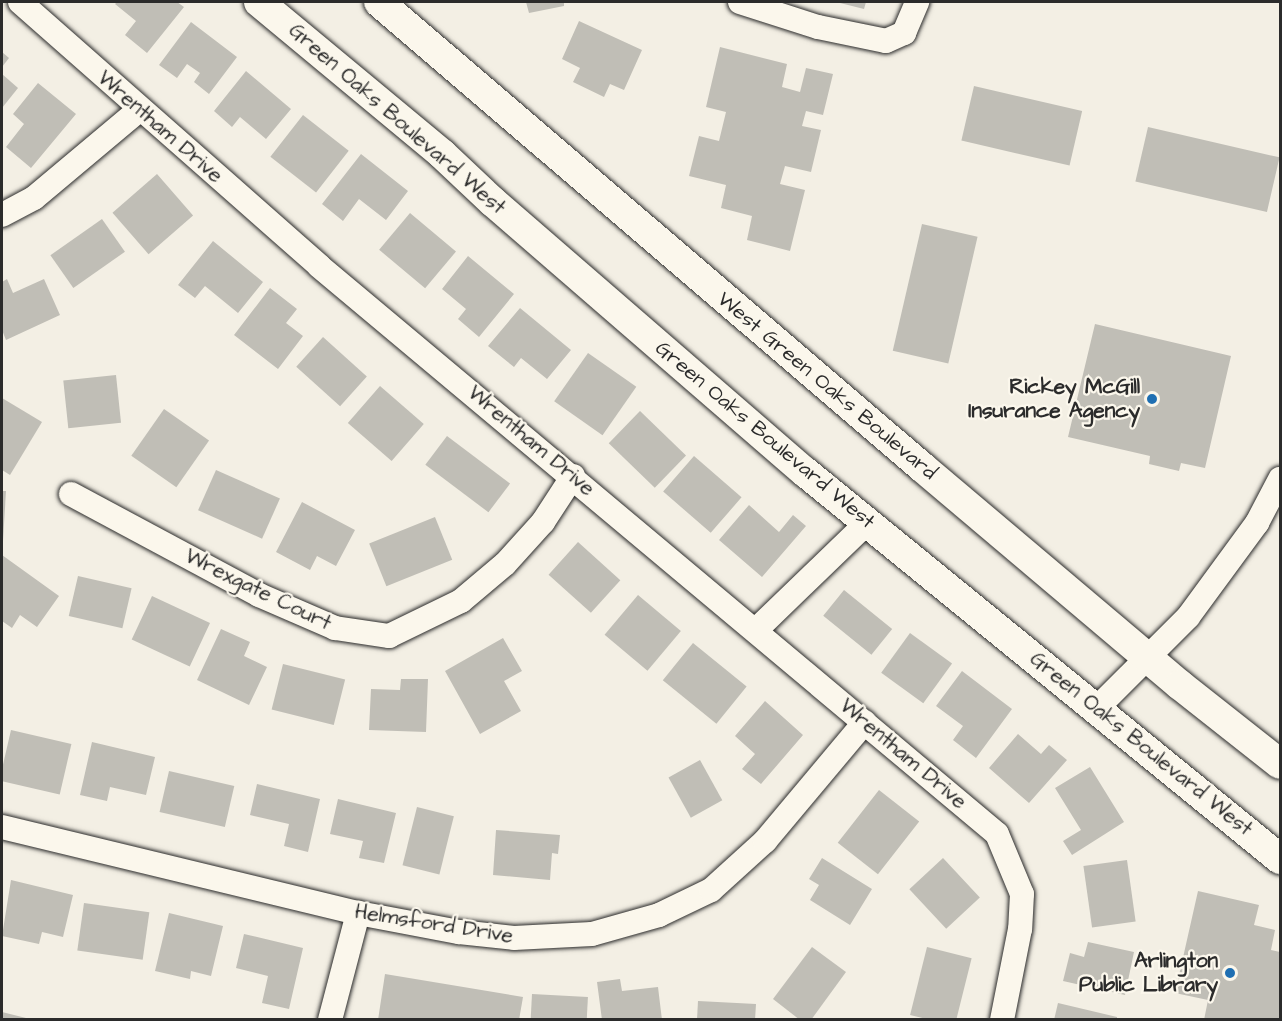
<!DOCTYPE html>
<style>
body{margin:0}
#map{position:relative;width:1282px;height:1021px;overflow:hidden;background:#f3efe4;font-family:"Architects Daughter",sans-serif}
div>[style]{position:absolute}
.building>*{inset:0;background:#c0beb6;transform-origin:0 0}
.roads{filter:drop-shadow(0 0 2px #2b2b2b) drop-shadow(0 0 2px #2b2b2b)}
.minor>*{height:24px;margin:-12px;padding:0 12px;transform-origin:12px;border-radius:12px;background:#fbf7ec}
.major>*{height:30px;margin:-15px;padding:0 15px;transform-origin:15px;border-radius:15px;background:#fbf7ec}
.dots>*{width:16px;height:16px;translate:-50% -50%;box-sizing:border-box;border:3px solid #fbf7ec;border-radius:50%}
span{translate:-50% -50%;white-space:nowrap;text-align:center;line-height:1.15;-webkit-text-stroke:4.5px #fbf7ec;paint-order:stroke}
.street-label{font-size:21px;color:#2b2b2b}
.poi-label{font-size:21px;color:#2b2b2b;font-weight:700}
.right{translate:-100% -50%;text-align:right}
.frame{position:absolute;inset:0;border:3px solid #2b2b2b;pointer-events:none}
</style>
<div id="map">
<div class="building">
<i style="clip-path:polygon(117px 2px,177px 2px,184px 7px,147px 53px,125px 35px,136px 21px,115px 4px)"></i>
<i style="clip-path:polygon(526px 2px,564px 2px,564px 6px,529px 13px)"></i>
<i style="clip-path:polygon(836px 2px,866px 2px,864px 9px)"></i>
<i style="clip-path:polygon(579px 21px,642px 50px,624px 90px,610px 84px,604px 97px,573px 82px,580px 68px,562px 59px)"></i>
<i style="clip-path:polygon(191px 22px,237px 57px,209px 94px,194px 82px,200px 73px,187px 64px,177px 78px,159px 65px)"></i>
<i style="clip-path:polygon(720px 47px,787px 64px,782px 87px,800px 92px,806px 68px,833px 74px,823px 115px,806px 111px,802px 126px,821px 130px,811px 172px,785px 166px,780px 184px,805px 190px,790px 251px,747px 240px,752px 216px,721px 208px,726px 185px,689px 176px,699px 136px,719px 141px,726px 112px,706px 107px)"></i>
<i style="clip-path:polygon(2px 52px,9px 58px,2px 67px)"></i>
<i style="clip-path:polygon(246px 71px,291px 109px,266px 139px,240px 117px,232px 127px,214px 111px)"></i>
<i style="clip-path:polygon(2px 74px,18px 88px,2px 108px)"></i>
<i style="clip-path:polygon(38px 83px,76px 114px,31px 168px,6px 147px,24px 124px,13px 114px)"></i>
<i style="left:974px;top:86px;width:111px;height:56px;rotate:13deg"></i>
<i style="left:303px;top:115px;width:58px;height:53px;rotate:38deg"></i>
<i style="left:1148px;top:127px;width:135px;height:56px;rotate:13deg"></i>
<i style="clip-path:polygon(361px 154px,408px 191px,386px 220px,359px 199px,343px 221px,322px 204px)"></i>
<i style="left:157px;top:174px;width:55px;height:59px;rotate:49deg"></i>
<i style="left:410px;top:213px;width:60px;height:48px;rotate:40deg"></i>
<i style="left:102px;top:219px;width:40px;height:63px;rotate:55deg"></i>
<i style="left:922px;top:224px;width:57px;height:130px;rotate:13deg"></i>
<i style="clip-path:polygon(213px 241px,263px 282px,238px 313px,205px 286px,195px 298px,178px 285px)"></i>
<i style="clip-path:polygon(468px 256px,514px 294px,479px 337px,458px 319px,466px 309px,442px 289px)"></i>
<i style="clip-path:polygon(7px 279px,13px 293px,44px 279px,60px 315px,6px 340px,2px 330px,2px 282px)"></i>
<i style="clip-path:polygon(270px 288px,297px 309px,286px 323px,303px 336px,278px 369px,234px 335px)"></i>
<i style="clip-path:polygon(520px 308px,571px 350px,547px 379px,521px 358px,514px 367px,488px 346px)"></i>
<i style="clip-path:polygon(1095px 324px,1231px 356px,1205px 468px,1181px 463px,1179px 471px,1149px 464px,1150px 456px,1068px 437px)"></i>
<i style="left:323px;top:337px;width:59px;height:40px;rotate:42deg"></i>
<i style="left:588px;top:353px;width:59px;height:59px;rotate:35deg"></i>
<i style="left:116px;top:375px;width:48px;height:53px;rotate:84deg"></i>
<i style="left:380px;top:386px;width:58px;height:49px;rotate:41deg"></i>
<i style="clip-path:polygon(2px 398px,42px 422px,10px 475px,2px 470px)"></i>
<i style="left:164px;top:409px;width:55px;height:57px;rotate:35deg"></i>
<i style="left:640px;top:411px;width:64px;height:45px;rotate:44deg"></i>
<i style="left:447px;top:436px;width:79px;height:36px;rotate:37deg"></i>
<i style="left:694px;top:456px;width:63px;height:47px;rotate:41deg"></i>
<i style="left:216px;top:470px;width:70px;height:44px;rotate:24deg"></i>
<i style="clip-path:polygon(2px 491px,6px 491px,3px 541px,2px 541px)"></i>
<i style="clip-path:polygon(302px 502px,355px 530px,336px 566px,317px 556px,310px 570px,276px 552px)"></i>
<i style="clip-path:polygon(749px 505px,779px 532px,793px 515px,806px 526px,762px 577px,719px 540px)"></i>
<i style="left:435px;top:517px;width:46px;height:71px;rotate:68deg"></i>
<i style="left:578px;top:542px;width:57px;height:44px;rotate:42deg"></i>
<i style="clip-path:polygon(2px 555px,59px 596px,37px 627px,20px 615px,12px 628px,2px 621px)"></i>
<i style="left:78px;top:576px;width:55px;height:41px;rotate:13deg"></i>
<i style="left:844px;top:590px;width:62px;height:33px;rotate:39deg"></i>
<i style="left:638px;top:595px;width:56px;height:52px;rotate:40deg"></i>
<i style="left:152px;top:596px;width:64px;height:48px;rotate:25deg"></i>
<i style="clip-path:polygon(221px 629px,250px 642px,244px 656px,267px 667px,249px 705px,197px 680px)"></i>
<i style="left:910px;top:633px;width:52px;height:49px;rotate:36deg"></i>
<i style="clip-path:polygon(503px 638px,522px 671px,504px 681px,521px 711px,480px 734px,445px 671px)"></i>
<i style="left:693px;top:643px;width:69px;height:48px;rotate:39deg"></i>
<i style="left:283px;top:664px;width:64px;height:47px;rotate:14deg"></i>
<i style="clip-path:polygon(962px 671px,1012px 709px,976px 758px,953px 740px,963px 726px,936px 706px)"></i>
<i style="clip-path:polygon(401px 679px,428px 679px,426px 732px,369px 730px,371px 689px,400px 690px)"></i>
<i style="clip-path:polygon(765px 701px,803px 735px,761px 784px,742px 769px,755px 754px,735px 736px)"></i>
<i style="left:11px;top:730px;width:62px;height:52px;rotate:13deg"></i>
<i style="clip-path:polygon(1018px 734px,1041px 754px,1049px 745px,1067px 760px,1029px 803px,989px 768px)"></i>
<i style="clip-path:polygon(92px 742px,155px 757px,146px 795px,110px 787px,107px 801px,80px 795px)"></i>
<i style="left:700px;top:760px;width:46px;height:36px;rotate:61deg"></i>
<i style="clip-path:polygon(1090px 767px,1124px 822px,1072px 855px,1063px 841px,1081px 830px,1055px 788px)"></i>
<i style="left:169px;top:771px;width:67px;height:42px;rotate:13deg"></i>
<i style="clip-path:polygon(257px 784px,320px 799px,308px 852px,284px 846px,289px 824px,250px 815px)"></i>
<i style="left:879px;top:790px;width:51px;height:67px;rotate:38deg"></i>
<i style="clip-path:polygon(338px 799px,396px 813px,384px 863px,359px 858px,363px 841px,330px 834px)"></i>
<i style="left:417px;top:807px;width:38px;height:60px;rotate:14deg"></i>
<i style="clip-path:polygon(496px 830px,560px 835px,558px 854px,552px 853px,550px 880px,493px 875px)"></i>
<i style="clip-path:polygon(822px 858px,872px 889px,850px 925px,810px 900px,819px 885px,809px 879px)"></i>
<i style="left:943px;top:858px;width:54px;height:46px;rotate:47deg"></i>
<i style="left:1127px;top:860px;width:62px;height:44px;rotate:82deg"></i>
<i style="clip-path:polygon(11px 880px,73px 895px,63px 937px,42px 932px,39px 944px,2px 936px)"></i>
<i style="clip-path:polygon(1198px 891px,1259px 905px,1254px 925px,1275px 930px,1271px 950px,1280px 952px,1280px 1020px,1204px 1020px,1208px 1000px,1175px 993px)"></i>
<i style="left:84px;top:903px;width:66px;height:48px;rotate:8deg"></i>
<i style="clip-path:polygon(169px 913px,223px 926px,211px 976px,191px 971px,190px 979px,155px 971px)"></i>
<i style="clip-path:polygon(244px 934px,303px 948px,289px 1009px,262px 1003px,268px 976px,236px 968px)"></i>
<i style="clip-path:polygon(1088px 942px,1134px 952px,1125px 995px,1063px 981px,1070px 953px,1084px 957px)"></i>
<i style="clip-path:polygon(812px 947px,846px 972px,811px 1020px,800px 1020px,773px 999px)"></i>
<i style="left:927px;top:947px;width:46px;height:70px;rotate:14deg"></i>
<i style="clip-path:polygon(385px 974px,523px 997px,519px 1020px,378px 1020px)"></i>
<i style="clip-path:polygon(620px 979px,622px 991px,658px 987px,662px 1020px,602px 1020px,597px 982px)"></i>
<i style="left:532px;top:994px;width:56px;height:26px;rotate:3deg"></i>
<i style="clip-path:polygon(698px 1001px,756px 1004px,755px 1020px,697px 1020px)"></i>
<i style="clip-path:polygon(1058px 1003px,1117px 1017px,1117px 1020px,1054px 1020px)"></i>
<i style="clip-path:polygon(2px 1012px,30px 1019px,30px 1020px,2px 1020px)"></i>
</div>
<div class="roads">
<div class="minor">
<i style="left:20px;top:2px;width:399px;rotate:41.4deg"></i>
<i style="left:319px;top:266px;width:884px;rotate:39.95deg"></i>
<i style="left:997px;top:834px;width:65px;rotate:67.4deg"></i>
<i style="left:1022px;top:894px;width:35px;rotate:93deg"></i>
<i style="left:1020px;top:929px;width:93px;rotate:101.2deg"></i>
<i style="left:740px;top:2px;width:82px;rotate:17.8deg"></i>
<i style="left:818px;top:27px;width:69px;rotate:11.6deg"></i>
<i style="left:886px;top:41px;width:20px;rotate:-24deg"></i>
<i style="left:904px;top:33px;width:34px;rotate:-67deg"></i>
<i style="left:2px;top:215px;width:36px;rotate:-28deg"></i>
<i style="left:34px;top:198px;width:137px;rotate:-40deg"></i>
<i style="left:71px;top:494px;width:213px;rotate:28.2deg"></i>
<i style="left:259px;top:595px;width:83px;rotate:23.5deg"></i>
<i style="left:335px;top:628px;width:55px;rotate:8.4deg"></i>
<i style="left:389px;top:636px;width:80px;rotate:-25.9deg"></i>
<i style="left:461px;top:601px;width:57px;rotate:-40.1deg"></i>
<i style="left:505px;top:564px;width:57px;rotate:-47.9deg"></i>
<i style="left:543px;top:522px;width:55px;rotate:-56.9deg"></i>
<i style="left:756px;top:630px;width:156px;rotate:-44deg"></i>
<i style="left:1098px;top:707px;width:127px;rotate:-45deg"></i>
<i style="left:1188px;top:617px;width:117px;rotate:-53.7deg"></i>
<i style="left:1257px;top:523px;width:50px;rotate:-62.4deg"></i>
<i style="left:2px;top:827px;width:366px;rotate:13.6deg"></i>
<i style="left:358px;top:913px;width:103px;rotate:10.7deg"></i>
<i style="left:459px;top:932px;width:55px;rotate:6.2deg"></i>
<i style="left:514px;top:938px;width:78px;rotate:-2.9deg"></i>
<i style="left:592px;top:934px;width:70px;rotate:-15.8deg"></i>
<i style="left:659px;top:915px;width:58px;rotate:-25.7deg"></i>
<i style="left:711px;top:890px;width:73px;rotate:-42.2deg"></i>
<i style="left:765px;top:841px;width:155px;rotate:-50deg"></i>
<i style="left:330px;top:1020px;width:111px;rotate:-75.3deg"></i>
</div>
<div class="major">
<i style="left:259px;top:2px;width:238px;rotate:39.7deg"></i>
<i style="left:442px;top:154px;width:70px;rotate:43.3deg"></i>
<i style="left:493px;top:202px;width:413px;rotate:40.9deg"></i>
<i style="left:805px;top:472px;width:613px;rotate:39.17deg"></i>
<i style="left:379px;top:2px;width:716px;rotate:40.58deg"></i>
<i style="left:923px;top:468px;width:336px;rotate:40.2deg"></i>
<i style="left:1180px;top:685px;width:127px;rotate:38.3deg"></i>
</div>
</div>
<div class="dots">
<i style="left:1152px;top:399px;background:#1f6fb2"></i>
<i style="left:1230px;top:973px;background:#1f6fb2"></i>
</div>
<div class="street-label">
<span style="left:397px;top:119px;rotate:41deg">Green Oaks Boulevard West</span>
<span style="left:160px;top:127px;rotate:41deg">Wrentham Drive</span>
<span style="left:827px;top:386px;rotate:40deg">West Green Oaks Boulevard</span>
<span style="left:765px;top:435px;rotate:40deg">Green Oaks Boulevard West</span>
<span style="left:531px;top:441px;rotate:40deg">Wrentham Drive</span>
<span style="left:258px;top:590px;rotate:26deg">Wrexgate Court</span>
<span style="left:1141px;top:744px;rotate:39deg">Green Oaks Boulevard West</span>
<span style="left:903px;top:754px;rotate:40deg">Wrentham Drive</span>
<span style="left:434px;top:924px;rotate:9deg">Helmsford Drive</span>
</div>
<div class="poi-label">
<span class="right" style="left:1140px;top:399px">Rickey McGill<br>Insurance Agency</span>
<span class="right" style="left:1218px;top:973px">Arlington<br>Public Library</span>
</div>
<div class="frame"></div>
</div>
